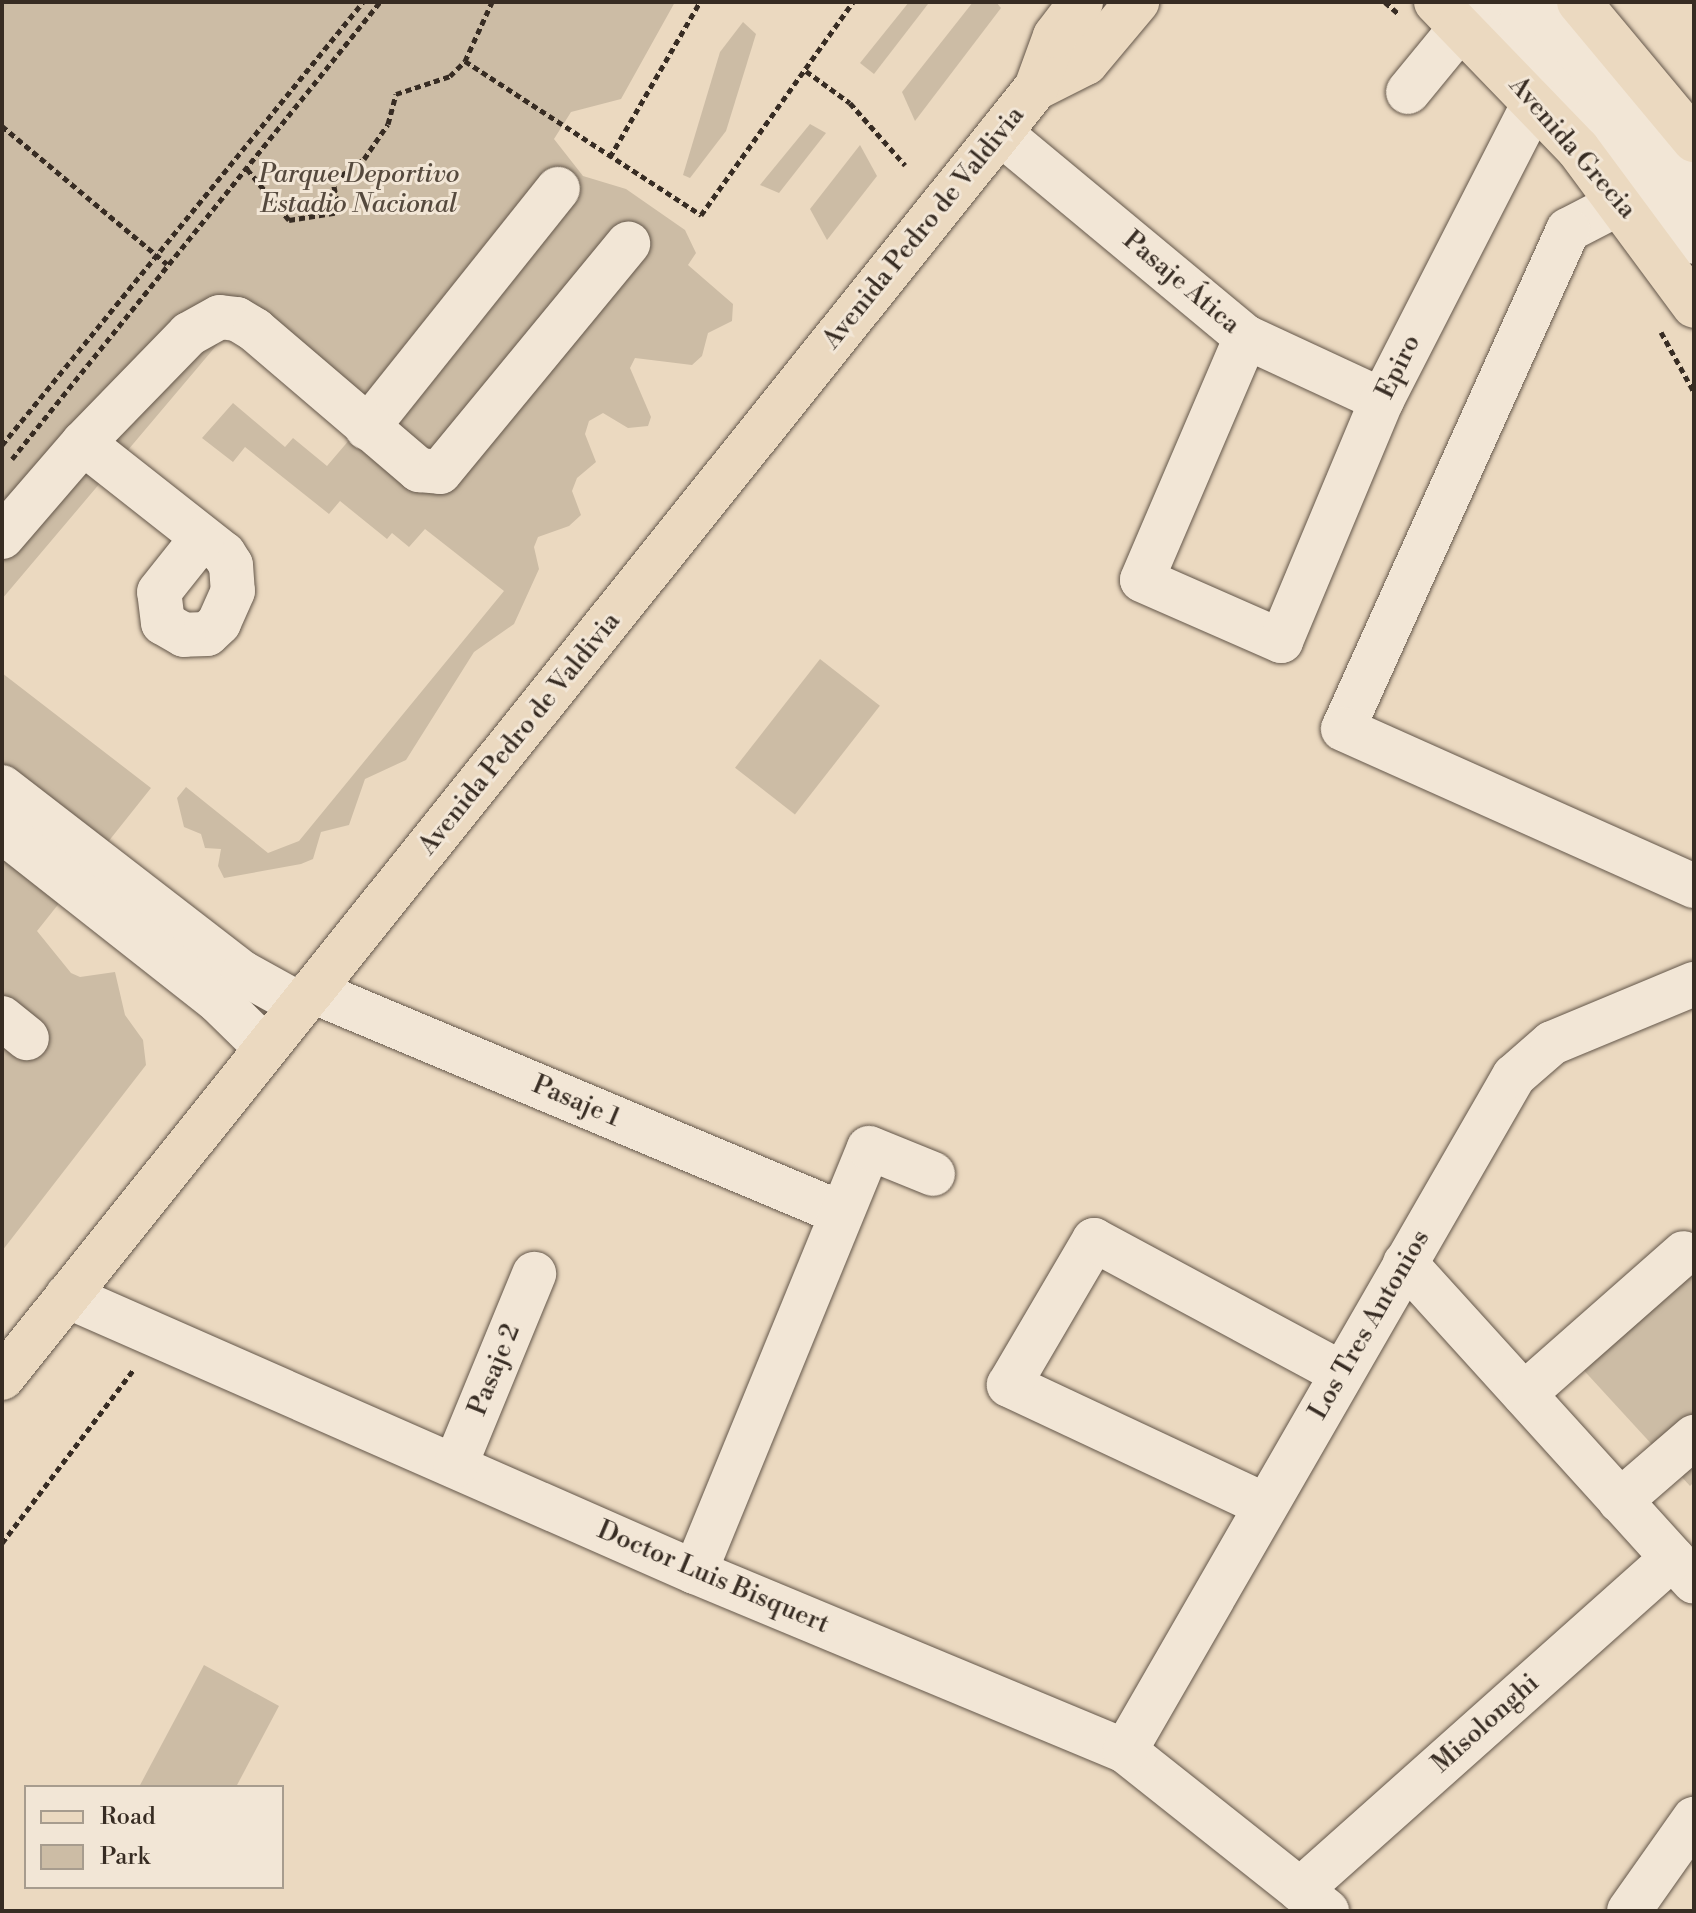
<!DOCTYPE html>
<meta charset="utf-8">
<style>
body{margin:0}
#map{position:relative;width:1696px;height:1913px;overflow:hidden;background:#ebd9c0;font-family:"Libre Bodoni",serif}
div>[style]{position:absolute}
.green>*{inset:0;background:#ccbca5;transform-origin:0 0}
.path>*{height:5px;margin-top:-2.5px;transform-origin:0;background:repeating-linear-gradient(90deg,#372c23 0 6px,transparent 0 10px)}
.roads{filter:drop-shadow(0 0 2px #64574a) drop-shadow(0 0 2px #64574a)}
.minor>*{height:44px;margin:-22px;padding:0 22px;transform-origin:22px;border-radius:22px;background:#f2e6d6}
.major>*{height:44px;margin:-22px;padding:0 22px;transform-origin:22px;border-radius:22px;background:#ebd9c0}
span{translate:-50% -50%;white-space:nowrap;text-align:center;line-height:1.15;-webkit-text-stroke:6px #f2e6d6;paint-order:stroke}
.street-label{font-size:26px;color:#372c23}
.park-label{font-size:26px;color:#55493d;font-style:italic}
.frame{position:absolute;inset:0;border:4px solid #372c23;pointer-events:none}
.legend{position:absolute;left:24px;top:1785px;width:260px;height:104px;box-sizing:border-box;background:#f2e6d6;border:2px solid #a79c8e;margin:0;padding:10px 14px;list-style:none;font-size:24px;color:#372c23}
.legend li{display:flex;align-items:center;gap:16px;height:40px}
.legend b{width:40px;border:2px solid #a79c8e}
</style>
<div id="map">
<div class="green">
<i style="clip-path:polygon(2px 2px,675px 2px,621px 99px,571px 112px,554px 139px,583px 176px,626px 189px,685px 230px,696px 253px,688px 265px,733px 304px,732px 321px,708px 333px,702px 356px,692px 365px,635px 358px,630px 368px,651px 417px,648px 426px,628px 428px,603px 413px,589px 421px,585px 434px,596px 462px,577px 478px,572px 491px,581px 515px,569px 526px,538px 537px,534px 547px,539px 569px,514px 624px,474px 652px,406px 760px,365px 779px,349px 825px,321px 832px,313px 859px,301px 864px,224px 878px,218px 866px,221px 849px,205px 848px,201px 834px,184px 827px,177px 798px,186px 787px,268px 853px,299px 841px,504px 591px,425px 529px,409px 547px,392px 533px,387px 539px,340px 501px,329px 514px,245px 447px,233px 462px,202px 438px,233px 403px,285px 447px,293px 438px,327px 466px,356px 432px,239px 335px,221px 340px,2px 599px)"></i>
<i style="clip-path:polygon(909px 2px,928px 4px,874px 74px,860px 63px)"></i>
<i style="clip-path:polygon(973px 2px,996px 2px,1001px 8px,915px 121px,902px 92px)"></i>
<i style="clip-path:polygon(743px 22px,756px 34px,726px 131px,690px 178px,683px 175px,720px 52px)"></i>
<i style="clip-path:polygon(810px 124px,826px 133px,779px 193px,760px 185px)"></i>
<i style="clip-path:polygon(860px 145px,877px 176px,827px 240px,810px 209px)"></i>
<i style="left:820px;top:659px;width:76px;height:138px;rotate:38deg"></i>
<i style="clip-path:polygon(2px 673px,151px 788px,37px 931px,71px 973px,80px 977px,115px 972px,125px 1015px,143px 1040px,146px 1065px,2px 1251px)"></i>
<i style="clip-path:polygon(1694px 1257px,1694px 1482px,1690px 1486px,1578px 1364px)"></i>
<i style="clip-path:polygon(204px 1665px,279px 1706px,236px 1787px,139px 1787px)"></i>
</div>
<div class="path">
<i style="left:1385px;top:2px;width:18px;rotate:41deg"></i>
<i style="left:465px;top:61px;width:65px;rotate:-65.4deg"></i>
<i style="left:806px;top:71px;width:54px;rotate:36deg"></i>
<i style="left:850px;top:103px;width:83px;rotate:48.4deg"></i>
<i style="left:2px;top:126px;width:215px;rotate:39.9deg"></i>
<i style="left:610px;top:157px;width:179px;rotate:-59.9deg"></i>
<i style="left:247px;top:169px;width:66px;rotate:50.5deg"></i>
<i style="left:289px;top:220px;width:51px;rotate:-9.1deg"></i>
<i style="left:339px;top:212px;width:31px;rotate:-101deg"></i>
<i style="left:333px;top:182px;width:39px;rotate:-37deg"></i>
<i style="left:364px;top:159px;width:42px;rotate:-55.6deg"></i>
<i style="left:388px;top:124px;width:31px;rotate:-75deg"></i>
<i style="left:396px;top:94px;width:57px;rotate:-18.4deg"></i>
<i style="left:450px;top:76px;width:21px;rotate:-45deg"></i>
<i style="left:465px;top:61px;width:282px;rotate:33.1deg"></i>
<i style="left:701px;top:215px;width:262px;rotate:-54.5deg"></i>
<i style="left:1661px;top:332px;width:68px;rotate:61.2deg"></i>
<i style="left:2px;top:445px;width:571px;rotate:-50.82deg"></i>
<i style="left:12px;top:459px;width:587px;rotate:-51.16deg"></i>
<i style="left:2px;top:1543px;width:218px;rotate:-52.8deg"></i>
</div>
<div class="roads">
<div class="minor">
<i style="left:1489px;top:2px;width:155px;rotate:45.8deg"></i>
<i style="left:1597px;top:113px;width:161px;rotate:53.1deg"></i>
<i style="left:1536px;top:2px;width:243px;rotate:49.5deg"></i>
<i style="left:1408px;top:92px;width:117px;rotate:-50.6deg"></i>
<i style="left:1000px;top:133px;width:320px;rotate:39.7deg"></i>
<i style="left:1246px;top:337px;width:150px;rotate:24.9deg"></i>
<i style="left:1622px;top:202px;width:61px;rotate:152.6deg"></i>
<i style="left:1568px;top:230px;width:547px;rotate:114.27deg"></i>
<i style="left:1343px;top:729px;width:385px;rotate:24.1deg"></i>
<i style="left:1246px;top:337px;width:264px;rotate:113.2deg"></i>
<i style="left:1142px;top:580px;width:152px;rotate:23.7deg"></i>
<i style="left:1281px;top:641px;width:261px;rotate:-67.3deg"></i>
<i style="left:1382px;top:400px;width:336px;rotate:-62.9deg"></i>
<i style="left:367px;top:428px;width:306px;rotate:-51.4deg"></i>
<i style="left:83px;top:443px;width:179px;rotate:38.2deg"></i>
<i style="left:224px;top:554px;width:13px;rotate:58deg"></i>
<i style="left:231px;top:565px;width:26px;rotate:86deg"></i>
<i style="left:233px;top:591px;width:35px;rotate:114deg"></i>
<i style="left:219px;top:623px;width:16px;rotate:137deg"></i>
<i style="left:207px;top:634px;width:23px;rotate:178deg"></i>
<i style="left:184px;top:635px;width:24px;rotate:-150deg"></i>
<i style="left:163px;top:623px;width:31px;rotate:-97deg"></i>
<i style="left:159px;top:592px;width:69px;rotate:-51.5deg"></i>
<i style="left:2px;top:537px;width:124px;rotate:-49.2deg"></i>
<i style="left:83px;top:443px;width:152px;rotate:-45.8deg"></i>
<i style="left:189px;top:334px;width:35px;rotate:-29deg"></i>
<i style="left:220px;top:317px;width:17px;rotate:7deg"></i>
<i style="left:237px;top:319px;width:21px;rotate:31deg"></i>
<i style="left:255px;top:330px;width:216px;rotate:40.5deg"></i>
<i style="left:419px;top:470px;width:21px;rotate:5deg"></i>
<i style="left:440px;top:472px;width:296px;rotate:-50.5deg"></i>
<i style="left:2px;top:787px;width:304px;rotate:37.7deg"></i>
<i style="left:243px;top:973px;width:66px;rotate:28.9deg"></i>
<i style="left:2px;top:831px;width:276px;rotate:38.2deg"></i>
<i style="left:219px;top:1002px;width:64px;rotate:44.4deg"></i>
<i style="left:312px;top:991px;width:574px;rotate:22.77deg"></i>
<i style="left:2px;top:1018px;width:32px;rotate:39deg"></i>
<i style="left:1405px;top:1263px;width:430px;rotate:47.8deg"></i>
<i style="left:67px;top:1296px;width:686px;rotate:23.73deg"></i>
<i style="left:695px;top:1572px;width:466px;rotate:22.6deg"></i>
<i style="left:1125px;top:1751px;width:258px;rotate:38.4deg"></i>
<i style="left:1524px;top:1394px;width:213px;rotate:-41.4deg"></i>
<i style="left:455px;top:1466px;width:208px;rotate:-67.6deg"></i>
<i style="left:1620px;top:1501px;width:98px;rotate:-40.9deg"></i>
<i style="left:1265px;top:1505px;width:283px;rotate:-154.9deg"></i>
<i style="left:1009px;top:1385px;width:168px;rotate:-59.6deg"></i>
<i style="left:1094px;top:1240px;width:281px;rotate:28.3deg"></i>
<i style="left:695px;top:1572px;width:458px;rotate:-67.7deg"></i>
<i style="left:869px;top:1148px;width:69px;rotate:22.1deg"></i>
<i style="left:1125px;top:1751px;width:779px;rotate:-60.05deg"></i>
<i style="left:1514px;top:1076px;width:50px;rotate:-41deg"></i>
<i style="left:1552px;top:1043px;width:154px;rotate:-22.6deg"></i>
<i style="left:1300px;top:1890px;width:499px;rotate:-41.7deg"></i>
<i style="left:1629px;top:1911px;width:113px;rotate:-54.8deg"></i>
</div>
<div class="major">
<i style="left:1436px;top:2px;width:204px;rotate:46deg"></i>
<i style="left:1578px;top:149px;width:195px;rotate:53.5deg"></i>
<i style="left:1579px;top:2px;width:180px;rotate:50.2deg"></i>
<i style="left:1036px;top:88px;width:56px;rotate:-26.6deg"></i>
<i style="left:1086px;top:63px;width:80px;rotate:-50.1deg"></i>
<i style="left:2px;top:1378px;width:1653px;rotate:-51.29deg"></i>
<i style="left:1036px;top:88px;width:55px;rotate:-69.9deg"></i>
<i style="left:1055px;top:36px;width:43px;rotate:-52.6deg"></i>
</div>
</div>
<div class="street-label">
<span style="left:1572px;top:148px;rotate:49deg">Avenida Grecia</span>
<span style="left:924px;top:228px;rotate:-51deg">Avenida Pedro de Valdivia</span>
<span style="left:1181px;top:283px;rotate:40deg">Pasaje Ática</span>
<span style="left:1399px;top:367px;rotate:-64deg">Epiro</span>
<span style="left:520px;top:734px;rotate:-51deg">Avenida Pedro de Valdivia</span>
<span style="left:576px;top:1102px;rotate:23deg">Pasaje 1</span>
<span style="left:1370px;top:1325px;rotate:-60deg">Los Tres Antonios</span>
<span style="left:495px;top:1370px;rotate:-68deg">Pasaje 2</span>
<span style="left:713px;top:1578px;rotate:23deg">Doctor Luis Bisquert</span>
<span style="left:1486px;top:1724px;rotate:-42deg">Misolonghi</span>
</div>
<div class="park-label">
<span style="left:359px;top:190px">Parque Deportivo<br>Estadio Nacional</span>
</div>
<div class="frame"></div>
<ul class="legend">
<li><b style="height:10px;background:#ebd9c0"></b>Road</li>
<li><b style="height:22px;background:#ccbca5"></b>Park</li>
</ul>
</div>
